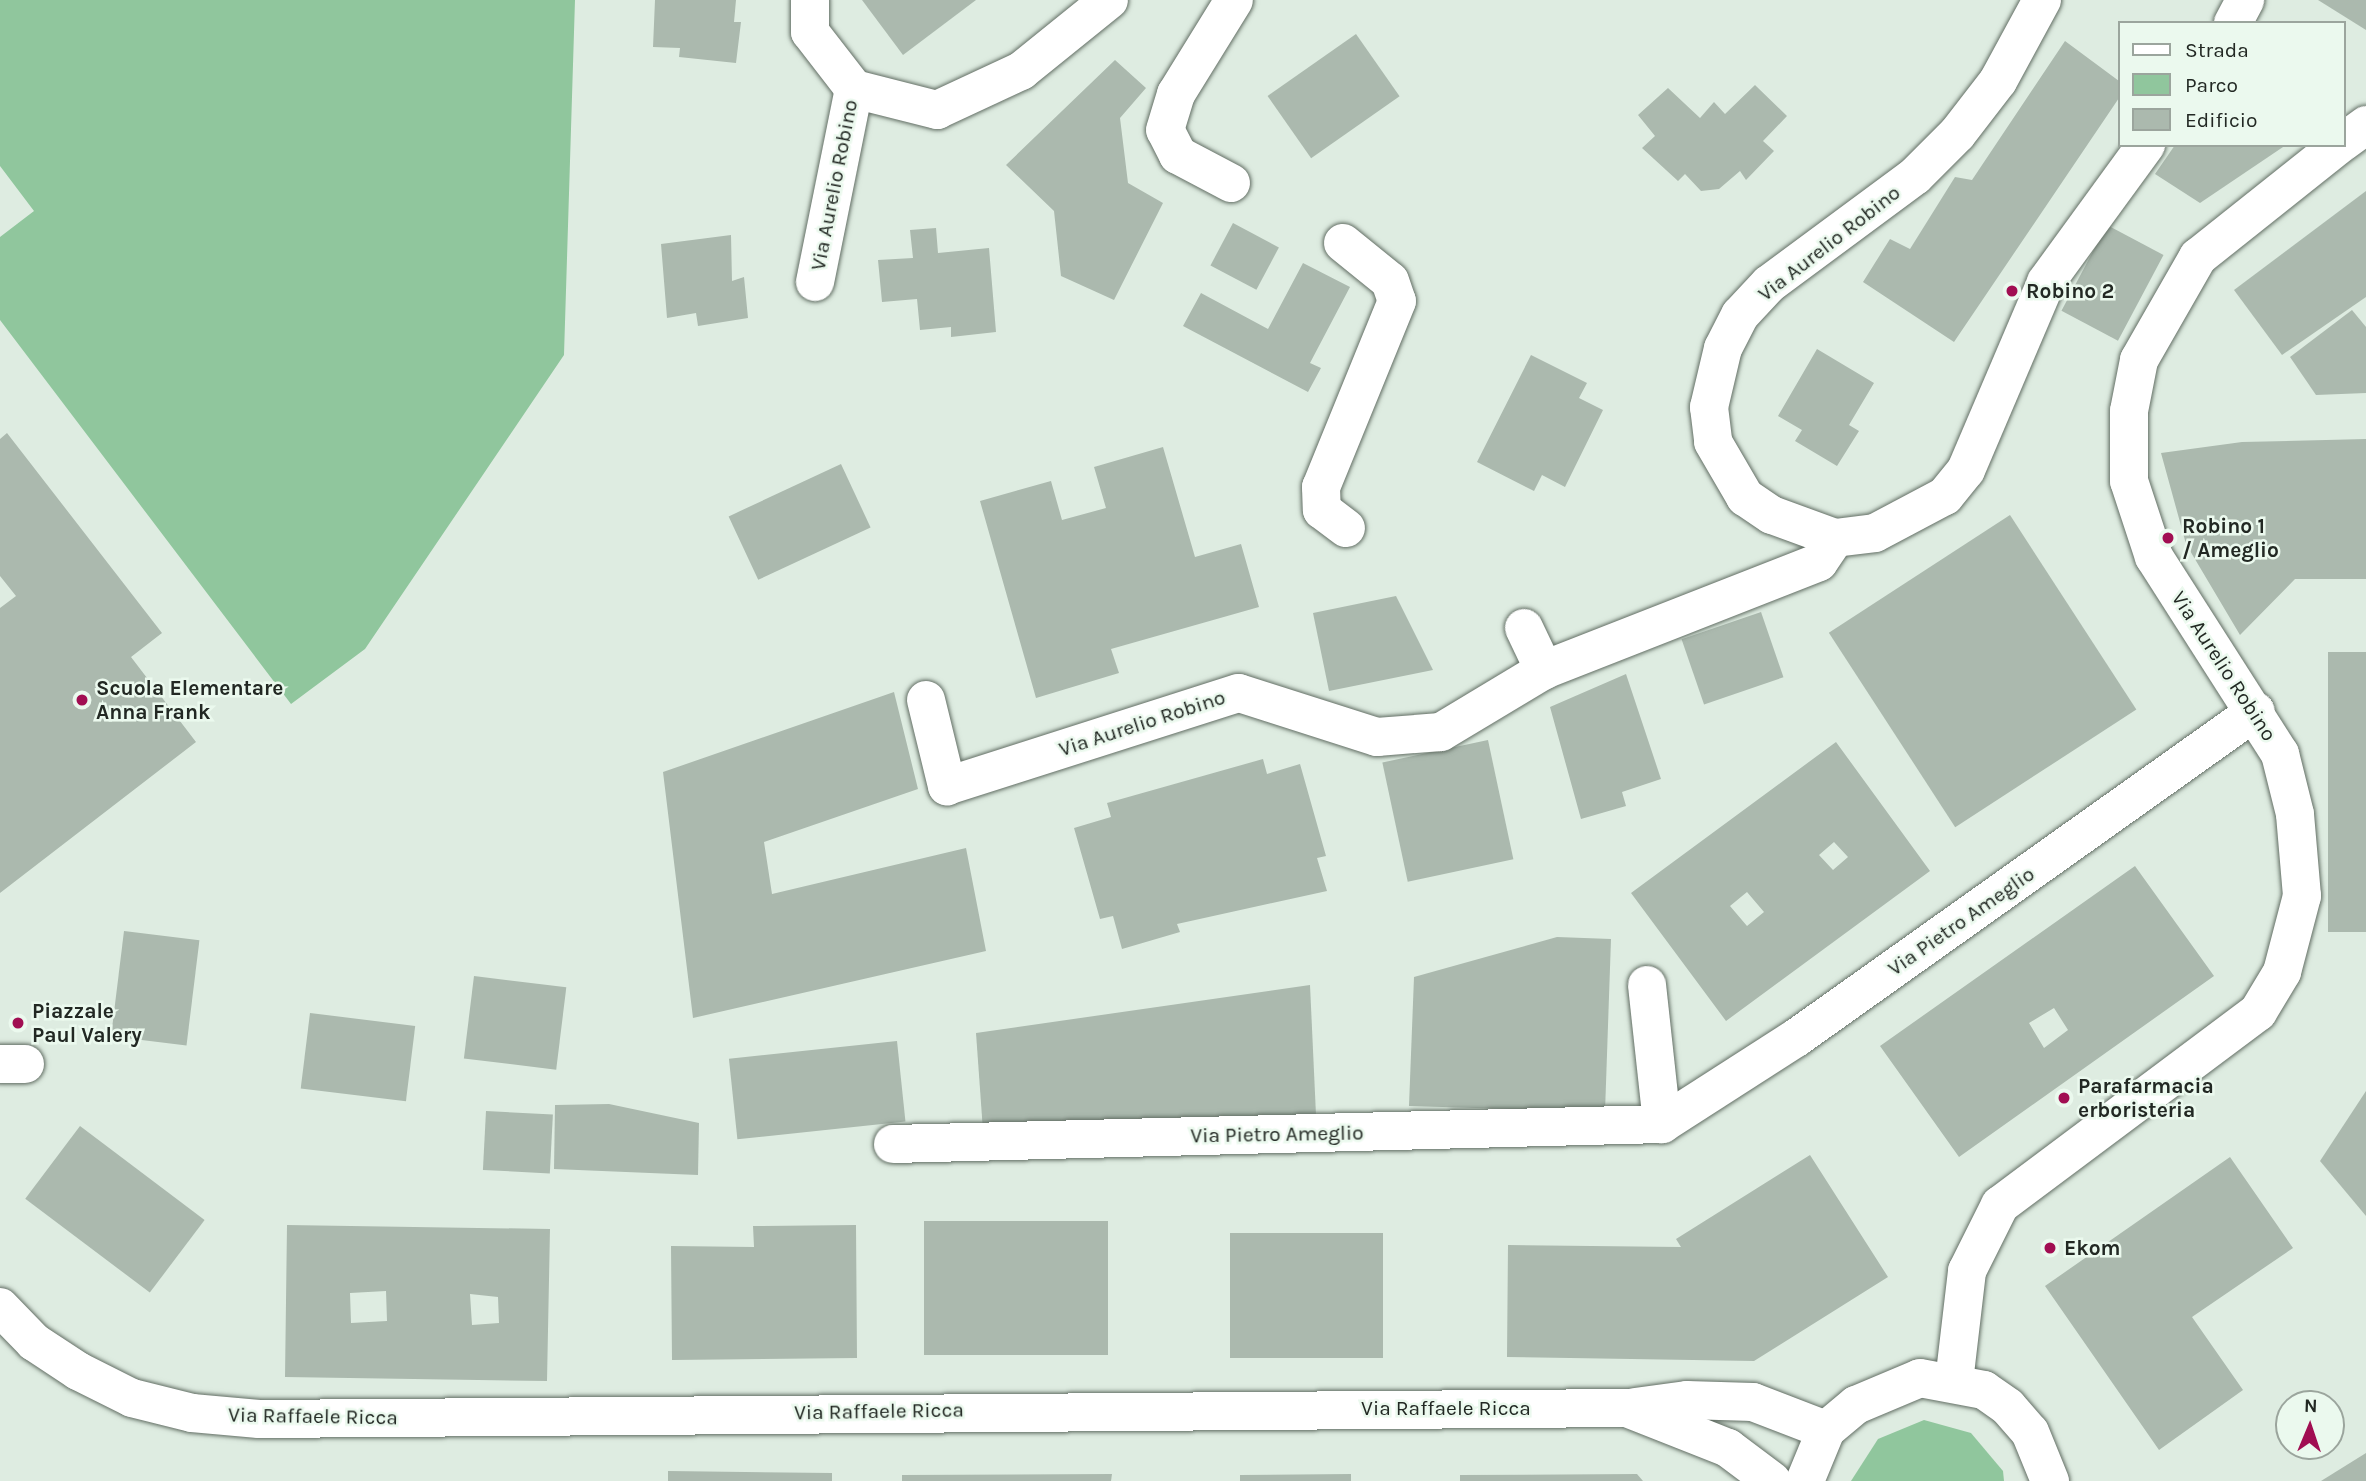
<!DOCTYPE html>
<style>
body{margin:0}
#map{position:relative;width:2366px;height:1481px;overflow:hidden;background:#deece1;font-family:Karla,sans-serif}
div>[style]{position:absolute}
.green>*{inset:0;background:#90c69d}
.building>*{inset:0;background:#abb9ae;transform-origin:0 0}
.roads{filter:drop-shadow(0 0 2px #626e64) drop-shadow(0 0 2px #626e64)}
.minor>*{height:38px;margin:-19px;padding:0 19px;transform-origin:19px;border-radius:19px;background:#fff}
.dots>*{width:19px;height:19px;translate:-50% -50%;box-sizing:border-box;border:4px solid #ebf9ee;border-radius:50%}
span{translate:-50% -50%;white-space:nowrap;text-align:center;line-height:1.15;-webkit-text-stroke:5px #ebf9ee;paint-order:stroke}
.street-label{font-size:21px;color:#222823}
.poi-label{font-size:21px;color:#222823;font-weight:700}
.left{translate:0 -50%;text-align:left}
.legend{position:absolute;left:2118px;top:21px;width:228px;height:126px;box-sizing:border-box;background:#ebf9ee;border:2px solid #9ba59d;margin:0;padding:9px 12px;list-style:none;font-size:21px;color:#222823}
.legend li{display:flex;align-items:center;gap:14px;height:35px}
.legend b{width:35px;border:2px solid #9ba59d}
.north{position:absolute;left:2275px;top:1390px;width:70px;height:70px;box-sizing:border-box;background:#ebf9ee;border:2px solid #9ba59d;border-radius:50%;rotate:2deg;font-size:19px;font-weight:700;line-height:28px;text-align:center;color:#222823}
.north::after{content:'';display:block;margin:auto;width:24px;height:32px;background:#a10e52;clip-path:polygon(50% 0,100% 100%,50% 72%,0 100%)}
</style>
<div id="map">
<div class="green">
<i style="clip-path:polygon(0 0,575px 0,564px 355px,365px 649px,291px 704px,0 320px,0 237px,34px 211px,0 166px)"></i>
<i style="clip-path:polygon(1924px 1420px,1971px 1433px,2003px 1471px,2004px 1481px,1851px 1481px,1878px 1439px)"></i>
</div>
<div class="building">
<i style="clip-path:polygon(655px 0,736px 0,734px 22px,741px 22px,736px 63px,679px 57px,680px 48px,653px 47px)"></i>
<i style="clip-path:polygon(862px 0,976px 0,903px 55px)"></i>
<i style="clip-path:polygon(2318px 0,2366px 0,2366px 30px)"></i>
<i style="left:1356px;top:34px;width:76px;height:108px;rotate:55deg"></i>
<i style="clip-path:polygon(2065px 41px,2119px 81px,2119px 98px,1954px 342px,1863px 282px,1890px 239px,1910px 249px,1955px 177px,1972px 180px)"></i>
<i style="clip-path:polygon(1115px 60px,1146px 88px,1120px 118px,1128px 183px,1163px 203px,1114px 300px,1061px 276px,1054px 211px,1006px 165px)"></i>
<i style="clip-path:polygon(1755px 85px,1787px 116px,1763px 141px,1774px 151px,1746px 180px,1740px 171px,1719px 189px,1701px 191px,1685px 174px,1678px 181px,1642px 148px,1655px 136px,1638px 115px,1668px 88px,1700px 118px,1714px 102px,1725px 114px)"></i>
<i style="clip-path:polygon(2175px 145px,2286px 145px,2200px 203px,2155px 174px)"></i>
<i style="clip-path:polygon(2366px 191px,2366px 297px,2282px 355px,2234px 290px)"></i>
<i style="left:1233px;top:223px;width:52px;height:48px;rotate:28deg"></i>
<i style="left:2107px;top:225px;width:64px;height:97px;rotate:28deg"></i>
<i style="clip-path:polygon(936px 228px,938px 253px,989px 248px,996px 332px,951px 337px,951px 327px,920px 330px,917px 299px,882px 302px,878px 260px,913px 258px,910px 230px)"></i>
<i style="clip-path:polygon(731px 235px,732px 281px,744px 277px,748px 318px,698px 326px,696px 313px,667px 318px,661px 244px)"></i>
<i style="clip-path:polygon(1303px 263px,1350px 287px,1310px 363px,1321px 368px,1308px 392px,1183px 326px,1201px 293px,1268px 329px)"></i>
<i style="clip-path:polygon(2352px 310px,2366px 327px,2366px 393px,2316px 395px,2290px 357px)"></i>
<i style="clip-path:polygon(1817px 349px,1874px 383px,1849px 425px,1859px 431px,1837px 466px,1795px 441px,1802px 430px,1778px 416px)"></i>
<i style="clip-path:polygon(1531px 355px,1587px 383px,1579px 398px,1603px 410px,1565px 487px,1542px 475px,1534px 491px,1477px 462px)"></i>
<i style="clip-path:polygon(7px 433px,162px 633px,131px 657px,196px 742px,0 893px,0 608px,16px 596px,0 576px,0 439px)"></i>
<i style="clip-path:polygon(2366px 439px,2366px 579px,2295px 579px,2240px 635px,2186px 544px,2161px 453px,2242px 442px)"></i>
<i style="clip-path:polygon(1163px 447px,1195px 557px,1241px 544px,1259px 607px,1111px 649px,1119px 673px,1036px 698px,980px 501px,1051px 481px,1062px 520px,1106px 508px,1094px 467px)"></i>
<i style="left:841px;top:464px;width:70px;height:124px;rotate:65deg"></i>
<i style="left:2010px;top:515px;width:232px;height:216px;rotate:57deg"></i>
<i style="clip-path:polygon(1396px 596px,1433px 670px,1329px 691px,1313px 613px)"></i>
<i style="left:1761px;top:612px;width:69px;height:84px;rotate:71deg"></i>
<i style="left:2366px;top:652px;width:280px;height:38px;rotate:90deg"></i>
<i style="clip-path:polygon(1626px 674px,1661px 779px,1622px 792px,1626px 806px,1581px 819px,1550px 707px)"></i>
<i style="clip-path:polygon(894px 692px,918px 789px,764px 842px,772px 894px,966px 848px,986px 951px,693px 1018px,663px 772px)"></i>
<i style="left:1488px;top:740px;width:122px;height:108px;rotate:78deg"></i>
<i style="clip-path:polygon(evenodd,1836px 742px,1930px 871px,1726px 1021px,1631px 893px,1836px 742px,1834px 842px,1848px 857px,1833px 870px,1819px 855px,1834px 842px,1836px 742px,1747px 892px,1764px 912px,1747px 926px,1730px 906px,1747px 892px)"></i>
<i style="clip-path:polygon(1263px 759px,1267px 774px,1300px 764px,1326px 856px,1317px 858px,1327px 891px,1177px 924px,1180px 932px,1122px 949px,1113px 916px,1100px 919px,1074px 828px,1111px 817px,1107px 803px)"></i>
<i style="clip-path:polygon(evenodd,2135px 866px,2214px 976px,1959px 1157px,1880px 1046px,2135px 866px,2054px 1008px,2068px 1030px,2044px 1048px,2029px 1023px,2054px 1008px)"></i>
<i style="left:124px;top:931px;width:76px;height:106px;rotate:7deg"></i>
<i style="clip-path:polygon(1557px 937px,1611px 939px,1605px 1112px,1409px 1106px,1414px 977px)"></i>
<i style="left:474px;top:976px;width:93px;height:83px;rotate:7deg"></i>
<i style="clip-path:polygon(1310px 985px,1316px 1115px,983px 1131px,976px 1033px)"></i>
<i style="left:310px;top:1013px;width:106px;height:76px;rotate:7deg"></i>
<i style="left:897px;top:1041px;width:81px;height:169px;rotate:84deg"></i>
<i style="clip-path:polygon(2366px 1091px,2366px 1216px,2320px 1161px)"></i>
<i style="clip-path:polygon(609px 1104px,699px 1123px,698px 1175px,554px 1169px,555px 1105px)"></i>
<i style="left:486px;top:1111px;width:67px;height:59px;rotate:3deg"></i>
<i style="left:80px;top:1126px;width:156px;height:91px;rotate:37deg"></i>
<i style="clip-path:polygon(1810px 1155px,1888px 1277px,1754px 1361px,1507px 1357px,1508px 1245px,1681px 1247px,1676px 1239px)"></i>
<i style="clip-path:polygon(2230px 1157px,2293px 1248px,2192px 1317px,2243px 1390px,2159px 1450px,2045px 1286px)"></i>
<i style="left:1108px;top:1221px;width:134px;height:184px;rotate:90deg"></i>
<i style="clip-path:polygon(evenodd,287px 1225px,550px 1229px,547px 1381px,285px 1377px,287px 1225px,386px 1291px,387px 1321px,351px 1323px,350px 1293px,386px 1291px,287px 1225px,470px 1294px,498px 1297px,499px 1323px,472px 1325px,470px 1294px)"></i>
<i style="clip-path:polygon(856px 1225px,857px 1358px,672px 1360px,671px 1246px,754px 1247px,753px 1226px)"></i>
<i style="left:1230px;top:1233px;width:153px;height:125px"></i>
<i style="clip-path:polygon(2366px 1453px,2366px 1481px,2321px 1481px)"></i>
<i style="clip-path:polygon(668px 1471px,832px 1473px,832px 1481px,668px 1481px)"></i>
<i style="clip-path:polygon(1112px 1474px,1111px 1481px,902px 1481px,902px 1475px)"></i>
<i style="clip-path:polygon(1351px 1474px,1351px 1481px,1240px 1481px,1240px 1475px)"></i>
<i style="clip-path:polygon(1637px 1474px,1643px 1481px,1460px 1481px,1460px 1475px)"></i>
</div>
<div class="roads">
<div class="minor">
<i style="left:810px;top:0;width:32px;rotate:90deg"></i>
<i style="left:810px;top:32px;width:72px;rotate:52.3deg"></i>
<i style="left:854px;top:89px;width:86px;rotate:14.2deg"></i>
<i style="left:937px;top:110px;width:93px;rotate:-24.9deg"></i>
<i style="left:1021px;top:71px;width:113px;rotate:-38.9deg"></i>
<i style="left:2042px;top:0;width:92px;rotate:118.5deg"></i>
<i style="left:1998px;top:81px;width:67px;rotate:127.7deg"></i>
<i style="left:1957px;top:134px;width:59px;rotate:135deg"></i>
<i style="left:1915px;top:176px;width:182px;rotate:143.5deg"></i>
<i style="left:1769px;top:284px;width:42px;rotate:133.1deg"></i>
<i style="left:1740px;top:315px;width:37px;rotate:117deg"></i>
<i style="left:1723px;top:348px;width:61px;rotate:103.3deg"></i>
<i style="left:1709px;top:407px;width:35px;rotate:83deg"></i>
<i style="left:1713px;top:442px;width:64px;rotate:59.8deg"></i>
<i style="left:1745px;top:497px;width:32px;rotate:34deg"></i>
<i style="left:1772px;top:515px;width:67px;rotate:20.1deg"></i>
<i style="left:1835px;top:538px;width:40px;rotate:-7.1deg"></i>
<i style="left:1875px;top:533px;width:79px;rotate:-27.9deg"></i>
<i style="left:1945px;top:496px;width:33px;rotate:-51deg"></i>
<i style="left:1966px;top:470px;width:204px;rotate:-66.9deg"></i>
<i style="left:2046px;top:282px;width:170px;rotate:-53.9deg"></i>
<i style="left:2233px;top:23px;width:26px;rotate:-62deg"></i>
<i style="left:2343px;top:142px;width:29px;rotate:-36deg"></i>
<i style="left:1231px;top:183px;width:60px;rotate:-152.2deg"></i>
<i style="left:1178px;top:155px;width:28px;rotate:-117deg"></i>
<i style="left:1165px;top:130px;width:38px;rotate:-73deg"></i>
<i style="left:1176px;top:94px;width:110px;rotate:-58.3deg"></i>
<i style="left:1343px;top:243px;width:60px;rotate:39deg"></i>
<i style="left:1390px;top:281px;width:21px;rotate:71deg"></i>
<i style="left:1397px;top:301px;width:201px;rotate:112.2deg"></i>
<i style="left:1321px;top:487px;width:23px;rotate:88deg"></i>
<i style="left:1322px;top:510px;width:30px;rotate:37deg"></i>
<i style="left:815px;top:282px;width:197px;rotate:-78.6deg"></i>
<i style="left:1524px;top:628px;width:47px;rotate:64.5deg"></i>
<i style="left:926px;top:700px;width:89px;rotate:76.3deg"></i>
<i style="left:947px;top:786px;width:306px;rotate:-17.7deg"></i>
<i style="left:1239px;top:693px;width:145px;rotate:17.7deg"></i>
<i style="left:1377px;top:737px;width:64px;rotate:-4.5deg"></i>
<i style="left:1441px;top:732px;width:120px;rotate:-31deg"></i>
<i style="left:1544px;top:670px;width:295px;rotate:-21.4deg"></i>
<i style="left:1819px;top:562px;width:29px;rotate:-56deg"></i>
<i style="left:1647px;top:985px;width:140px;rotate:83.8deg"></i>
<i style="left:0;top:1064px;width:25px"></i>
<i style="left:893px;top:1144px;width:769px;rotate:-1.49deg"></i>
<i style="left:1662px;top:1124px;width:159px;rotate:-32.7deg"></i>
<i style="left:1796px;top:1038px;width:564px;rotate:-35.41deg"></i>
<i style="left:0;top:1307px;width:49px;rotate:45.8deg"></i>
<i style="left:34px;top:1342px;width:53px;rotate:33.4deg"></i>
<i style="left:78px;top:1371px;width:60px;rotate:26.6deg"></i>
<i style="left:132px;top:1398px;width:62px;rotate:14deg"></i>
<i style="left:192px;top:1413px;width:67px;rotate:5.1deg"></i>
<i style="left:259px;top:1419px;width:1368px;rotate:-0.46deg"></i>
<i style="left:1627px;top:1408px;width:109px;rotate:21.6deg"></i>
<i style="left:1728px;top:1448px;width:55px;rotate:36.9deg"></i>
<i style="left:1954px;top:1382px;width:112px;rotate:-83.3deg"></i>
<i style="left:1967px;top:1271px;width:74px;rotate:-63.4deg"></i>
<i style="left:2000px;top:1205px;width:322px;rotate:-36.8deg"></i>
<i style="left:2258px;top:1012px;width:47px;rotate:-59deg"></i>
<i style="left:2282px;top:972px;width:79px;rotate:-75.3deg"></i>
<i style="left:2302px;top:896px;width:82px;rotate:-94.9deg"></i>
<i style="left:2295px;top:814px;width:62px;rotate:-104deg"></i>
<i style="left:2280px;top:754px;width:234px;rotate:-122.6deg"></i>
<i style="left:2154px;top:557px;width:80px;rotate:-108.2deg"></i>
<i style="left:2129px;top:481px;width:70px;rotate:-90deg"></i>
<i style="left:2129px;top:411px;width:52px;rotate:-78.9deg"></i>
<i style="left:2139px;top:360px;width:119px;rotate:-60.2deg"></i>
<i style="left:2198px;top:257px;width:180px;rotate:-38.5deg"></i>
<i style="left:1635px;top:1407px;width:52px;rotate:-7.7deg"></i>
<i style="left:1687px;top:1400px;width:66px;rotate:1.7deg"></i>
<i style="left:1753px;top:1402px;width:78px;rotate:21deg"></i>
<i style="left:1805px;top:1481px;width:55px;rotate:-67.6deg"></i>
<i style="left:1826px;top:1430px;width:39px;rotate:-40deg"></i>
<i style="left:1856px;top:1405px;width:69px;rotate:-22.9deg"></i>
<i style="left:1920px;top:1378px;width:65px;rotate:10.6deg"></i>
<i style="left:1984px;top:1390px;width:29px;rotate:35deg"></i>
<i style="left:2008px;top:1407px;width:33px;rotate:49deg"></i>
<i style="left:2030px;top:1432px;width:53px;rotate:67.8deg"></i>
</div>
</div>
<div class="dots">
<i style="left:2012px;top:291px;background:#a10e52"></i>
<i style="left:2168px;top:538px;background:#a10e52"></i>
<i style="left:82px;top:700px;background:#a10e52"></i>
<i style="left:18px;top:1023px;background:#a10e52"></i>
<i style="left:2064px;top:1098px;background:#a10e52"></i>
<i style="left:2050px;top:1248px;background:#a10e52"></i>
</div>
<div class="street-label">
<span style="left:834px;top:185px;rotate:-79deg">Via Aurelio Robino</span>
<span style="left:1829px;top:243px;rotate:-38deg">Via Aurelio Robino</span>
<span style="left:2224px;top:666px;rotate:57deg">Via Aurelio Robino</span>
<span style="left:1142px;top:723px;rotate:-18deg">Via Aurelio Robino</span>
<span style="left:1961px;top:921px;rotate:-35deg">Via Pietro Ameglio</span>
<span style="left:1277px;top:1134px;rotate:-1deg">Via Pietro Ameglio</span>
<span style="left:1446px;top:1408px">Via Raffaele Ricca</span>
<span style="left:879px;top:1411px;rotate:-1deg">Via Raffaele Ricca</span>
<span style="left:313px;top:1416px;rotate:1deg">Via Raffaele Ricca</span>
</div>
<div class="poi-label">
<span class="left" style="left:2026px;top:291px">Robino 2</span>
<span class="left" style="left:2182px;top:538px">Robino 1<br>/ Ameglio</span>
<span class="left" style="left:96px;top:700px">Scuola Elementare<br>Anna Frank</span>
<span class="left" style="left:32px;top:1023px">Piazzale<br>Paul Valery</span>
<span class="left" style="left:2078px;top:1098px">Parafarmacia<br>erboristeria</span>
<span class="left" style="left:2064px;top:1248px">Ekom</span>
</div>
<ul class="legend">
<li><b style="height:9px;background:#fff"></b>Strada</li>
<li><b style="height:19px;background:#90c69d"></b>Parco</li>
<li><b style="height:19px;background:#abb9ae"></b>Edificio</li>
</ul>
<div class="north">N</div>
</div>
